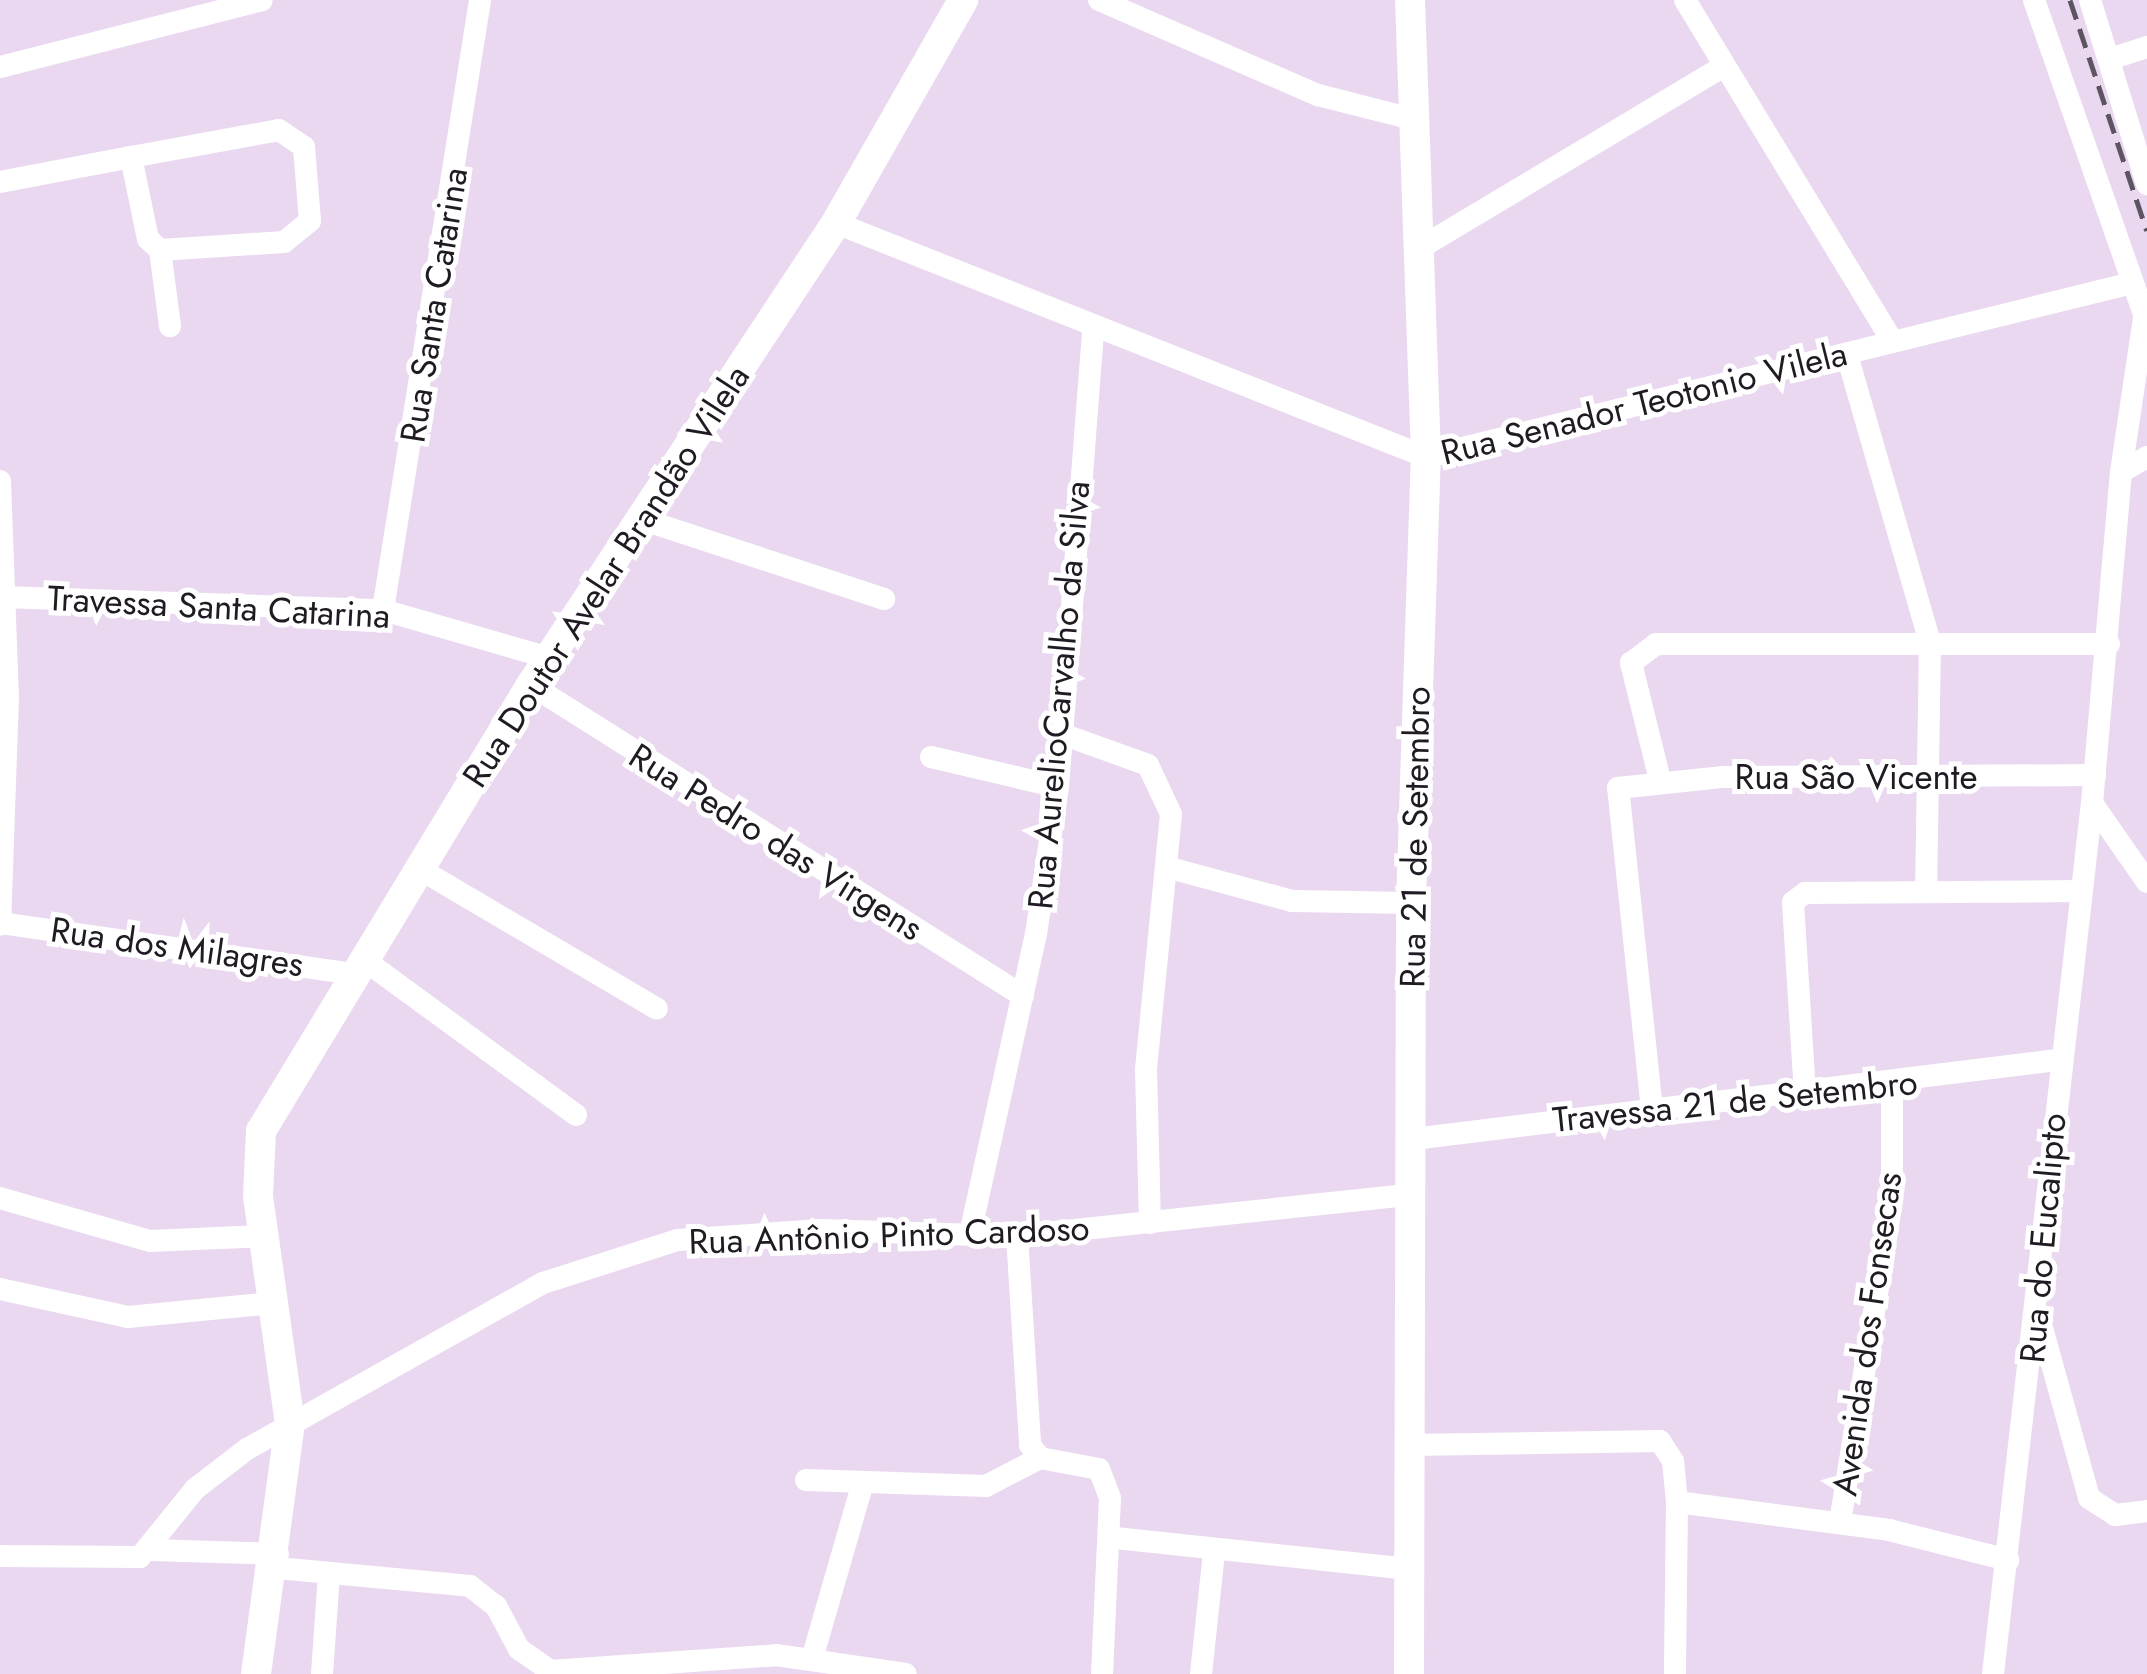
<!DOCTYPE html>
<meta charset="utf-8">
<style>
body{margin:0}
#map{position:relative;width:2147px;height:1674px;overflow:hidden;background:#e9d8f0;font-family:Jost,sans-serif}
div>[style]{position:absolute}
.street>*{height:22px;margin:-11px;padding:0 11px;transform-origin:11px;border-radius:11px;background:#fff}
.secondary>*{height:30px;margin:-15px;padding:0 15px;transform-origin:15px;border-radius:15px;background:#fff}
.rail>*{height:5px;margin-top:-2.5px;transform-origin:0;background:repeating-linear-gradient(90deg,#5d5461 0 20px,transparent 0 30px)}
span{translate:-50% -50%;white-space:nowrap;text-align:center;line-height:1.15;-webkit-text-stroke:10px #fff;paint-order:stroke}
.street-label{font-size:35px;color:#201a22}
</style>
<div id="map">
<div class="street">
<i style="left:1099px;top:0;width:239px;rotate:23.5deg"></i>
<i style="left:1318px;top:95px;width:98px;rotate:14.2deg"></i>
<i style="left:1685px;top:0;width:400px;rotate:58.7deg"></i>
<i style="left:2034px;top:0;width:342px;rotate:70.7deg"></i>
<i style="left:2090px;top:0;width:193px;rotate:72.8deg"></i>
<i style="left:2110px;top:59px;width:39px;rotate:-18deg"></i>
<i style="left:0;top:67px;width:270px;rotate:-14.3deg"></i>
<i style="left:0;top:182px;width:133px;rotate:-10.8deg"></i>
<i style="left:131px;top:157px;width:150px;rotate:-10.3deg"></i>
<i style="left:279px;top:130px;width:30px;rotate:34deg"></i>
<i style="left:304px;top:147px;width:74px;rotate:85.4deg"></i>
<i style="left:310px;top:221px;width:33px;rotate:141deg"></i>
<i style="left:284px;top:242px;width:124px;rotate:176.3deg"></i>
<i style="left:160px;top:250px;width:16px;rotate:-137deg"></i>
<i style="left:148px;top:239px;width:84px;rotate:-101.7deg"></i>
<i style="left:836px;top:223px;width:635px;rotate:21.63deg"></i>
<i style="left:1426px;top:457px;width:723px;rotate:-13.84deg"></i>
<i style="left:160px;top:250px;width:77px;rotate:82.5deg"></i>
<i style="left:1415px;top:251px;width:359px;rotate:-30.9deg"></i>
<i style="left:2144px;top:318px;width:156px;rotate:98.5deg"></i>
<i style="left:2121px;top:472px;width:332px;rotate:95deg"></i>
<i style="left:2092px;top:803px;width:96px;rotate:55.2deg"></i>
<i style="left:1847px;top:355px;width:299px;rotate:73.9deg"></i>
<i style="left:1930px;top:642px;width:250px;rotate:90.9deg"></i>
<i style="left:2121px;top:472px;width:30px;rotate:-30deg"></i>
<i style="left:0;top:481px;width:216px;rotate:87.9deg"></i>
<i style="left:8px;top:697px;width:228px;rotate:92deg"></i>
<i style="left:641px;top:519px;width:256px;rotate:18.2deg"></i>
<i style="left:3px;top:597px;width:380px;rotate:2deg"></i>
<i style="left:383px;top:610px;width:173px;rotate:16.1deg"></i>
<i style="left:383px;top:610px;width:618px;rotate:-80.96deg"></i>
<i style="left:531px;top:685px;width:582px;rotate:32.3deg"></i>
<i style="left:1062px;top:734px;width:91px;rotate:19.8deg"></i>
<i style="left:1148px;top:765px;width:54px;rotate:64.9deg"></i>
<i style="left:1171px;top:814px;width:257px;rotate:95.6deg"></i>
<i style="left:1146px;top:1070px;width:153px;rotate:88.5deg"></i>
<i style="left:931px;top:757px;width:130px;rotate:13.3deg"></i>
<i style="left:1660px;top:780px;width:121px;rotate:-103.9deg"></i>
<i style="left:1631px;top:663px;width:31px;rotate:-37deg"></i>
<i style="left:1656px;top:644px;width:453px"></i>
<i style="left:418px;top:868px;width:277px;rotate:30.5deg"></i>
<i style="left:1170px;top:868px;width:126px;rotate:15.1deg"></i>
<i style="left:1292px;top:901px;width:119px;rotate:1deg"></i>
<i style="left:0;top:923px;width:358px;rotate:8.2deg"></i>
<i style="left:363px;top:959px;width:264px;rotate:36.2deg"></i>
<i style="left:1805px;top:1094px;width:192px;rotate:-93.6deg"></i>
<i style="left:1793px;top:902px;width:15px;rotate:-37deg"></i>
<i style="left:1805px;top:893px;width:273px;rotate:-0.4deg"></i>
<i style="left:1652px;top:1110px;width:324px;rotate:-96deg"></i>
<i style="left:1618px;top:788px;width:106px;rotate:-6deg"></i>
<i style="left:1723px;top:777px;width:372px;rotate:-0.3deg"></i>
<i style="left:1413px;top:1139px;width:649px;rotate:-6.99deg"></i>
<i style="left:0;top:1198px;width:156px;rotate:16deg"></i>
<i style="left:150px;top:1241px;width:113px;rotate:-2.5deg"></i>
<i style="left:970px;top:1234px;width:307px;rotate:-77.6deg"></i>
<i style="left:1036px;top:934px;width:149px;rotate:-81.5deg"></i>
<i style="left:1058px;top:787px;width:459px;rotate:-85.6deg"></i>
<i style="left:1017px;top:1236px;width:209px;rotate:86.4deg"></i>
<i style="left:1030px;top:1445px;width:16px;rotate:52deg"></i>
<i style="left:1040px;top:1458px;width:60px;rotate:10.6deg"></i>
<i style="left:1099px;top:1469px;width:31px;rotate:69deg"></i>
<i style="left:1110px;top:1498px;width:176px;rotate:92.6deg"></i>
<i style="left:0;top:1289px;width:131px;rotate:12.3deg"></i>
<i style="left:128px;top:1317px;width:146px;rotate:-5.5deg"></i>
<i style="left:2042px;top:1328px;width:176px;rotate:74.5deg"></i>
<i style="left:2089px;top:1498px;width:31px;rotate:33deg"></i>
<i style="left:2115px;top:1515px;width:32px;rotate:-7deg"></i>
<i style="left:1410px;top:1445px;width:250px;rotate:-0.9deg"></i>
<i style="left:1660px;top:1441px;width:24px;rotate:57deg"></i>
<i style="left:1673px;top:1461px;width:41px;rotate:84.4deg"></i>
<i style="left:1677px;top:1502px;width:172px;rotate:90.7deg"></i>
<i style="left:806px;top:1480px;width:180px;rotate:1.9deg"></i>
<i style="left:986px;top:1486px;width:61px;rotate:-27.4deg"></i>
<i style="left:1677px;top:1502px;width:214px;rotate:7.5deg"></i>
<i style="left:1889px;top:1530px;width:123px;rotate:14.1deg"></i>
<i style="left:1840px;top:1522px;width:326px;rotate:-80.8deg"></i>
<i style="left:1892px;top:1200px;width:114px;rotate:-90deg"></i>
<i style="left:1115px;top:1538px;width:296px;rotate:6deg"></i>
<i style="left:151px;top:1550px;width:127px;rotate:1.8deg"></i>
<i style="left:0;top:1556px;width:140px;rotate:0.4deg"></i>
<i style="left:140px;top:1557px;width:87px;rotate:-51deg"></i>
<i style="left:195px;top:1489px;width:66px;rotate:-37.6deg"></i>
<i style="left:247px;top:1449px;width:339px;rotate:-29.3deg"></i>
<i style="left:543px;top:1283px;width:142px;rotate:-17.7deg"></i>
<i style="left:678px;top:1240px;width:143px;rotate:-4deg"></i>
<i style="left:821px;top:1230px;width:196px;rotate:1.8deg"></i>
<i style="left:1017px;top:1236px;width:395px;rotate:-6deg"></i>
<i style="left:277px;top:1568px;width:194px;rotate:5.3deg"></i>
<i style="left:470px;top:1586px;width:33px;rotate:38deg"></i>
<i style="left:496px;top:1606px;width:49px;rotate:61.9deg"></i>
<i style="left:519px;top:1649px;width:38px;rotate:35deg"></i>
<i style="left:550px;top:1671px;width:227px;rotate:-4deg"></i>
<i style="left:776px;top:1655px;width:131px;rotate:8.3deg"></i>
<i style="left:812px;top:1659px;width:184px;rotate:-73.9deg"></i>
<i style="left:322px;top:1674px;width:101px;rotate:-86deg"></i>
<i style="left:1201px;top:1674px;width:122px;rotate:-83.9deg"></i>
<i style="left:1993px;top:1674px;width:877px;rotate:-83.52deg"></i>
</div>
<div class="secondary">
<i style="left:256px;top:1674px;width:252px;rotate:-82.3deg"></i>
<i style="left:290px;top:1424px;width:229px;rotate:-98deg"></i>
<i style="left:258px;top:1197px;width:66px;rotate:-87.4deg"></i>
<i style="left:261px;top:1131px;width:521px;rotate:-58.81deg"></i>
<i style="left:531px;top:685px;width:554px;rotate:-56.57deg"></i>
<i style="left:836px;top:223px;width:257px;rotate:-60.3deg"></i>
<i style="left:1409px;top:1674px;width:771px;rotate:-89.85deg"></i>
<i style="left:1411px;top:903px;width:446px;rotate:-88.1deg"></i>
<i style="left:1426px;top:457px;width:457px;rotate:-92deg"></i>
</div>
<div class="rail">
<i style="left:2070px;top:0;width:243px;rotate:71.6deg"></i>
</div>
<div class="street-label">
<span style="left:434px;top:305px;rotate:-81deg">Rua Santa Catarina</span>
<span style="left:1644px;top:403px;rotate:-14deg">Rua Senador Teotonio Vilela</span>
<span style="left:606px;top:576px;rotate:-57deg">Rua Doutor Avelar Brandão Vilela</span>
<span style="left:219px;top:607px;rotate:3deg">Travessa Santa Catarina</span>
<span style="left:1059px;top:695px;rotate:-85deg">Rua AurelioCarvalho da Silva</span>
<span style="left:1856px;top:777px">Rua São Vicente</span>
<span style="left:1415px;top:837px;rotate:-89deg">Rua 21 de Setembro</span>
<span style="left:776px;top:842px;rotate:32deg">Rua Pedro das Virgens</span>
<span style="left:177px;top:947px;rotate:8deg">Rua dos Milagres</span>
<span style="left:1735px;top:1101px;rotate:-6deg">Travessa 21 de Setembro</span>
<span style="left:889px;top:1235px;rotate:-2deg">Rua Antônio Pinto Cardoso</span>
<span style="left:2043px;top:1238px;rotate:-85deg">Rua do Eucalipto</span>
<span style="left:1867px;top:1334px;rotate:-82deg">Avenida dos Fonsecas</span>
</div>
</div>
